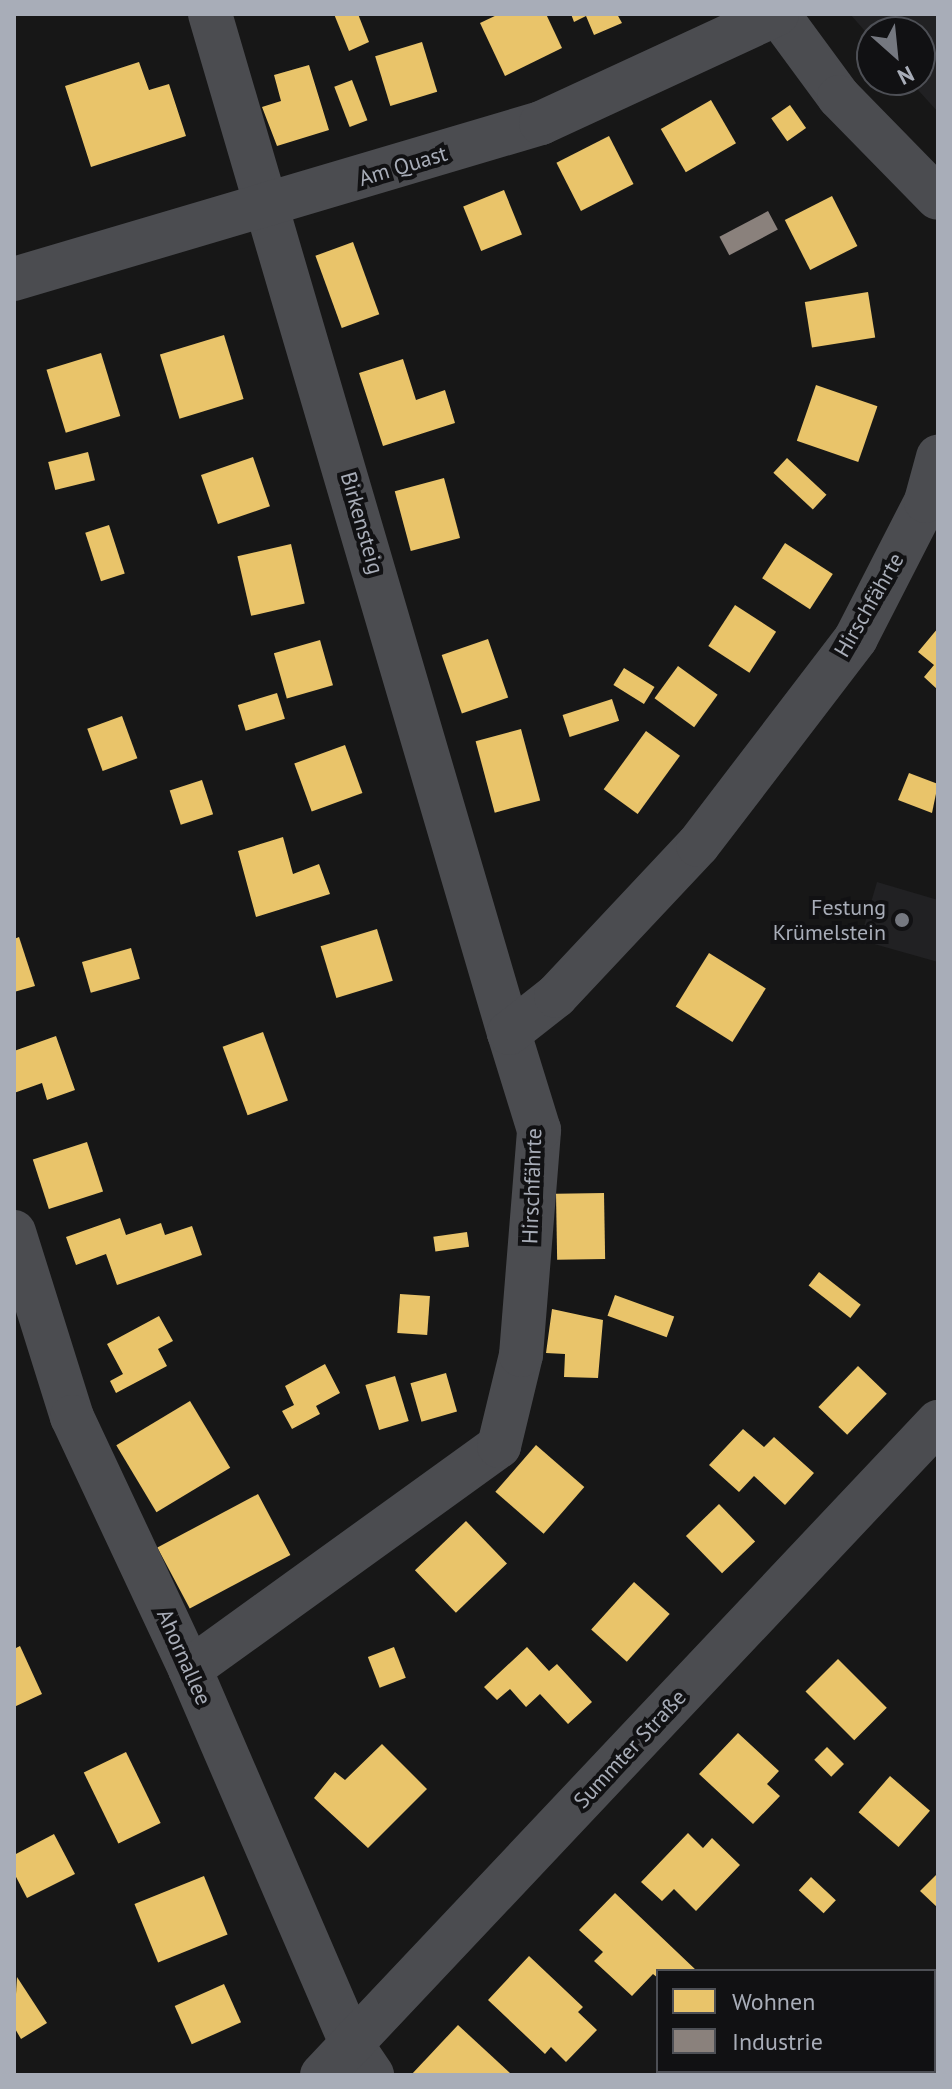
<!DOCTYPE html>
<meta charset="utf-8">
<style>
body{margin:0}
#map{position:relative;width:952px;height:2089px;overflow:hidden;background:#171717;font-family:"PT Sans",sans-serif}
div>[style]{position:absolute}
.built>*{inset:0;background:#212123}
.homes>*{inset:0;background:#e9c46a;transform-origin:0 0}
.industry>*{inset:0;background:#8a817c;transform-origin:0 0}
.minor>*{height:44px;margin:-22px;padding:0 22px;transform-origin:22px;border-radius:22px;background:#4b4c50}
.dots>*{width:22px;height:22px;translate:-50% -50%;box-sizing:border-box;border:4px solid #111113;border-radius:50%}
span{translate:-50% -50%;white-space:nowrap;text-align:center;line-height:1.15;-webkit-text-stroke:8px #111113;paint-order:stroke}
.street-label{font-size:22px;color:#a8adb8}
.poi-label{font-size:22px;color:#a8adb8}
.right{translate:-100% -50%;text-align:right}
.frame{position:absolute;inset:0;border:16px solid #a8adb8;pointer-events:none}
.legend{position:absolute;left:656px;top:1969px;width:280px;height:104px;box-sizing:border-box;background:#111113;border:2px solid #4d4f55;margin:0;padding:10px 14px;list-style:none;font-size:24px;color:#a8adb8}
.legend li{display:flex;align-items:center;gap:16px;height:40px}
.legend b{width:40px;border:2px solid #4d4f55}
.north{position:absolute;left:856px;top:16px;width:80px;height:80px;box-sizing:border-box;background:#111113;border:2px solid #4d4f55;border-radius:50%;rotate:153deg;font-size:22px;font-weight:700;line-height:32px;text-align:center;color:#a8adb8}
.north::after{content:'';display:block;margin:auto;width:28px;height:36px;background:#757880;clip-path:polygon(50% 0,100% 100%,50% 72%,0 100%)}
</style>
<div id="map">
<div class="built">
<i style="clip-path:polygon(850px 14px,938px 14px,938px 112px,909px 80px,920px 80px,920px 32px,872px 32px,872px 39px)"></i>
<i style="clip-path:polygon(877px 882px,938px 900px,938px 962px,860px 940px)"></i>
</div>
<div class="homes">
<i style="clip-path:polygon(334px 14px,358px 14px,369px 42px,349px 51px)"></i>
<i style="clip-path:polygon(499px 14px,546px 14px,562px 48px,505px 76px,480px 23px)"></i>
<i style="clip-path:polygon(571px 14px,617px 14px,622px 23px,594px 35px,586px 16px,574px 22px)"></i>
<i style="left:422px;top:42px;width:52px;height:49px;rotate:73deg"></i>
<i style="clip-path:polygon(139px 62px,149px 90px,169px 84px,186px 136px,91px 167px,65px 86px)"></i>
<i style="clip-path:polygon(309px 65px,329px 130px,277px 146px,262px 107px,281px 101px,274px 75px)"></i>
<i style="left:352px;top:80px;width:43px;height:19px;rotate:69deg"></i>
<i style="left:711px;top:100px;width:50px;height:58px;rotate:60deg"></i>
<i style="left:790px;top:105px;width:28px;height:23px;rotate:55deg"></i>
<i style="left:609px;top:136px;width:54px;height:59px;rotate:63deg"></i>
<i style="left:504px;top:190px;width:48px;height:44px;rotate:68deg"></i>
<i style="left:832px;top:196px;width:56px;height:53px;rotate:63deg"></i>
<i style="left:353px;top:242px;width:77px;height:40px;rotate:70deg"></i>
<i style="left:868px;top:292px;width:46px;height:64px;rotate:81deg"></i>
<i style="left:224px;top:335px;width:67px;height:67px;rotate:73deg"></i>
<i style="left:101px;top:353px;width:66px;height:57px;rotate:73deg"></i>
<i style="clip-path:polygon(403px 359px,416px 400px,445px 390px,455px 423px,383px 446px,359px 373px)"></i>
<i style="left:816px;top:385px;width:65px;height:59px;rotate:19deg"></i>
<i style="left:88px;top:452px;width:29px;height:41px;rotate:76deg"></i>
<i style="left:253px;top:457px;width:52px;height:55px;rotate:71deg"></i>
<i style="left:787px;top:458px;width:54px;height:20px;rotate:43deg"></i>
<i style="left:444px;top:478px;width:62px;height:51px;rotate:75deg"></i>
<i style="left:109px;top:525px;width:51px;height:25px;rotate:72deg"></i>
<i style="left:785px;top:543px;width:57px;height:42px;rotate:33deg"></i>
<i style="left:291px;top:544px;width:61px;height:55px;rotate:77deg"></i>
<i style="left:735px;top:605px;width:49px;height:49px;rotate:33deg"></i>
<i style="clip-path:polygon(938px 628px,938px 690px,924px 677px,934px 665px,918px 652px)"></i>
<i style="left:488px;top:639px;width:62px;height:49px;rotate:71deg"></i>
<i style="left:320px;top:640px;width:47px;height:48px;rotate:74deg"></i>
<i style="left:678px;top:666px;width:49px;height:40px;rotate:36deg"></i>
<i style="left:624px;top:668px;width:36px;height:20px;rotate:32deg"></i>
<i style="left:277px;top:693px;width:27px;height:41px;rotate:73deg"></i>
<i style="left:612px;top:699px;width:23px;height:52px;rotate:72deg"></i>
<i style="left:122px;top:716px;width:45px;height:37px;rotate:70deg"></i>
<i style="left:521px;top:729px;width:74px;height:47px;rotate:75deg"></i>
<i style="left:646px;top:731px;width:42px;height:72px;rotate:36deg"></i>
<i style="left:345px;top:745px;width:51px;height:54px;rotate:70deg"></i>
<i style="clip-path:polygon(909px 773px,938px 784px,932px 813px,898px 800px)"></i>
<i style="left:202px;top:780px;width:36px;height:34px;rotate:72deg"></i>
<i style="clip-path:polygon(283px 837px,293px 874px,319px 864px,330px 894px,256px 917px,238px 851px)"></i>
<i style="left:377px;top:929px;width:54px;height:59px;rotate:73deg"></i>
<i style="clip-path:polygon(19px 937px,35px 986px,14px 992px,14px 939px)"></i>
<i style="left:131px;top:948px;width:32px;height:51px;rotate:74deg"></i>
<i style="left:709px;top:953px;width:67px;height:63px;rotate:32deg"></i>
<i style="left:263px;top:1032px;width:73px;height:43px;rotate:70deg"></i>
<i style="clip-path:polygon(56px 1036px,75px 1090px,47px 1100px,42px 1083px,14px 1093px,14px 1051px)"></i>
<i style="left:87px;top:1142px;width:52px;height:57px;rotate:72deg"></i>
<i style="left:604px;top:1193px;width:66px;height:48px;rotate:89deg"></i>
<i style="clip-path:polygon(120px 1218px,126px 1235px,161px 1223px,165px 1235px,192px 1226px,202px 1255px,117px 1285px,106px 1254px,76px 1265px,66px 1237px)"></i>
<i style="left:467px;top:1232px;width:15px;height:34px;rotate:82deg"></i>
<i style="left:819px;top:1272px;width:53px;height:17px;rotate:38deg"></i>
<i style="left:400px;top:1294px;width:30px;height:39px;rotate:4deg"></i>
<i style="left:615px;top:1295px;width:63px;height:22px;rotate:20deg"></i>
<i style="clip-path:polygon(552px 1309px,603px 1320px,598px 1378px,564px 1377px,565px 1354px,546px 1353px)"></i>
<i style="clip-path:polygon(159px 1316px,173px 1341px,158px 1349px,167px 1366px,116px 1393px,110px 1381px,123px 1374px,107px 1344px)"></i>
<i style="clip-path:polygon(325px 1364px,340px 1393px,316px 1406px,320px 1414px,292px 1429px,282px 1411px,294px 1405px,285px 1386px)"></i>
<i style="left:858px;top:1366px;width:40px;height:57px;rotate:44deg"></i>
<i style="left:446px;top:1373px;width:40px;height:37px;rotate:74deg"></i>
<i style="left:395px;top:1376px;width:47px;height:31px;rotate:73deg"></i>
<i style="left:190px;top:1401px;width:78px;height:86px;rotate:59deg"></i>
<i style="clip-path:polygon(743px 1429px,764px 1447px,774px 1437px,814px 1473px,785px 1505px,754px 1476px,739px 1492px,709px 1465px)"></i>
<i style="left:536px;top:1445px;width:64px;height:62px;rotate:41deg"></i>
<i style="left:258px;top:1494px;width:69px;height:114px;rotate:62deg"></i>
<i style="left:719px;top:1504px;width:52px;height:46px;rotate:46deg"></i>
<i style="left:466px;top:1521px;width:59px;height:71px;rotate:46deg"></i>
<i style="left:634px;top:1582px;width:48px;height:64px;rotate:42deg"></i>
<i style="clip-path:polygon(20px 1646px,42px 1694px,14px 1707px,14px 1649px)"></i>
<i style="left:394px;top:1647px;width:33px;height:28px;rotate:69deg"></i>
<i style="clip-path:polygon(527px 1647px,549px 1671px,557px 1664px,592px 1702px,568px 1724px,540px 1694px,526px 1707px,510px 1689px,497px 1700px,484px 1687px)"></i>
<i style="left:838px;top:1659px;width:69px;height:46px;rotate:45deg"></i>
<i style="clip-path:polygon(738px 1733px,779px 1771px,767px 1784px,780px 1796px,753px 1824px,699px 1774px)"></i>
<i style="clip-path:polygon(382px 1744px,427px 1789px,368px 1848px,314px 1798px,335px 1772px,345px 1780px)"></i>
<i style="left:827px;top:1747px;width:24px;height:18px;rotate:45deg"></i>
<i style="left:126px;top:1752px;width:79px;height:47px;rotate:64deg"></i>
<i style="left:890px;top:1776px;width:53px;height:48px;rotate:41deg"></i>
<i style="clip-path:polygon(688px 1833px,703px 1848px,712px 1838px,740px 1865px,696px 1911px,674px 1889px,662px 1901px,641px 1882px)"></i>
<i style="clip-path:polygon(54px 1834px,75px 1874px,27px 1898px,14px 1873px,14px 1855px)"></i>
<i style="clip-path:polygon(938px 1873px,938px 1908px,920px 1891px)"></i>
<i style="left:204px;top:1876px;width:63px;height:75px;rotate:68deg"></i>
<i style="left:811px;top:1877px;width:34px;height:18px;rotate:43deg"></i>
<i style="clip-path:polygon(615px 1893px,697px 1971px,658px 1971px,658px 1978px,653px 1974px,632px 1996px,594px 1961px,603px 1952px,579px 1930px)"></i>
<i style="clip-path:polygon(529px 1956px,583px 2007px,578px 2012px,597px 2030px,566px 2062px,551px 2047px,545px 2054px,488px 2000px)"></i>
<i style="clip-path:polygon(17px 1977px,47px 2023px,21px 2039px,14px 2027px)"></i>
<i style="left:224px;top:1984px;width:42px;height:54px;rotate:66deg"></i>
<i style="clip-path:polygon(938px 1989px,938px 2019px,934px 2015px)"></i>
<i style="clip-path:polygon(458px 2025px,510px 2073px,508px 2075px,411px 2075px)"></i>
</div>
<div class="industry">
<i style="left:768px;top:211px;width:21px;height:55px;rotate:62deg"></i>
</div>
<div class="minor">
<i style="left:210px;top:14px;width:1062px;rotate:73.65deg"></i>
<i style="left:778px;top:14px;width:103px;rotate:53.7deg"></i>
<i style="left:839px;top:97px;width:141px;rotate:45.6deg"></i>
<i style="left:14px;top:279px;width:550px;rotate:-16.49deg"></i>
<i style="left:541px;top:123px;width:260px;rotate:-24.8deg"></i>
<i style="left:14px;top:1232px;width:194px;rotate:72.6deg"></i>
<i style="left:72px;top:1417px;width:278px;rotate:64.9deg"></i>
<i style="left:190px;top:1669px;width:409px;rotate:66.7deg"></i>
<i style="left:352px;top:2045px;width:36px;rotate:56deg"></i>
<i style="left:190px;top:1669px;width:381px;rotate:-35.8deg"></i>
<i style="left:499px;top:1446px;width:94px;rotate:-76.4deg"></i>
<i style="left:521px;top:1355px;width:226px;rotate:-85.4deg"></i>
<i style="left:539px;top:1130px;width:102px;rotate:-107.2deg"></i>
<i style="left:509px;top:1033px;width:60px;rotate:-38.2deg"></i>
<i style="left:556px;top:996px;width:207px;rotate:-46.8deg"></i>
<i style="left:698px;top:845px;width:260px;rotate:-52.6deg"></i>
<i style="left:856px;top:638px;width:154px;rotate:-62.9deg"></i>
<i style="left:926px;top:501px;width:46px;rotate:-74.7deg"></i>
<i style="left:322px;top:2075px;width:898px;rotate:-46.67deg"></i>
</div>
<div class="dots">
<i style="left:902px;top:920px;background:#757880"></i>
</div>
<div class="street-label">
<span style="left:403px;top:166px;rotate:-17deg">Am Quast</span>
<span style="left:362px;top:523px;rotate:74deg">Birkensteig</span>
<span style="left:869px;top:605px;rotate:-60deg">Hirschfährte</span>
<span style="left:532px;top:1186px;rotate:-88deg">Hirschfährte</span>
<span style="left:184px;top:1657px;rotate:66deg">Ahornallee</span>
<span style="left:630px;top:1749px;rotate:-47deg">Summter Straße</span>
</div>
<div class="poi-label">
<span class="right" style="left:886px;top:920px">Festung<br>Krümelstein</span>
</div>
<div class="frame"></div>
<ul class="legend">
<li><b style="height:22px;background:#e9c46a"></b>Wohnen</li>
<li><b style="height:22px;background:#8a817c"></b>Industrie</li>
</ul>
<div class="north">N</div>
</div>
